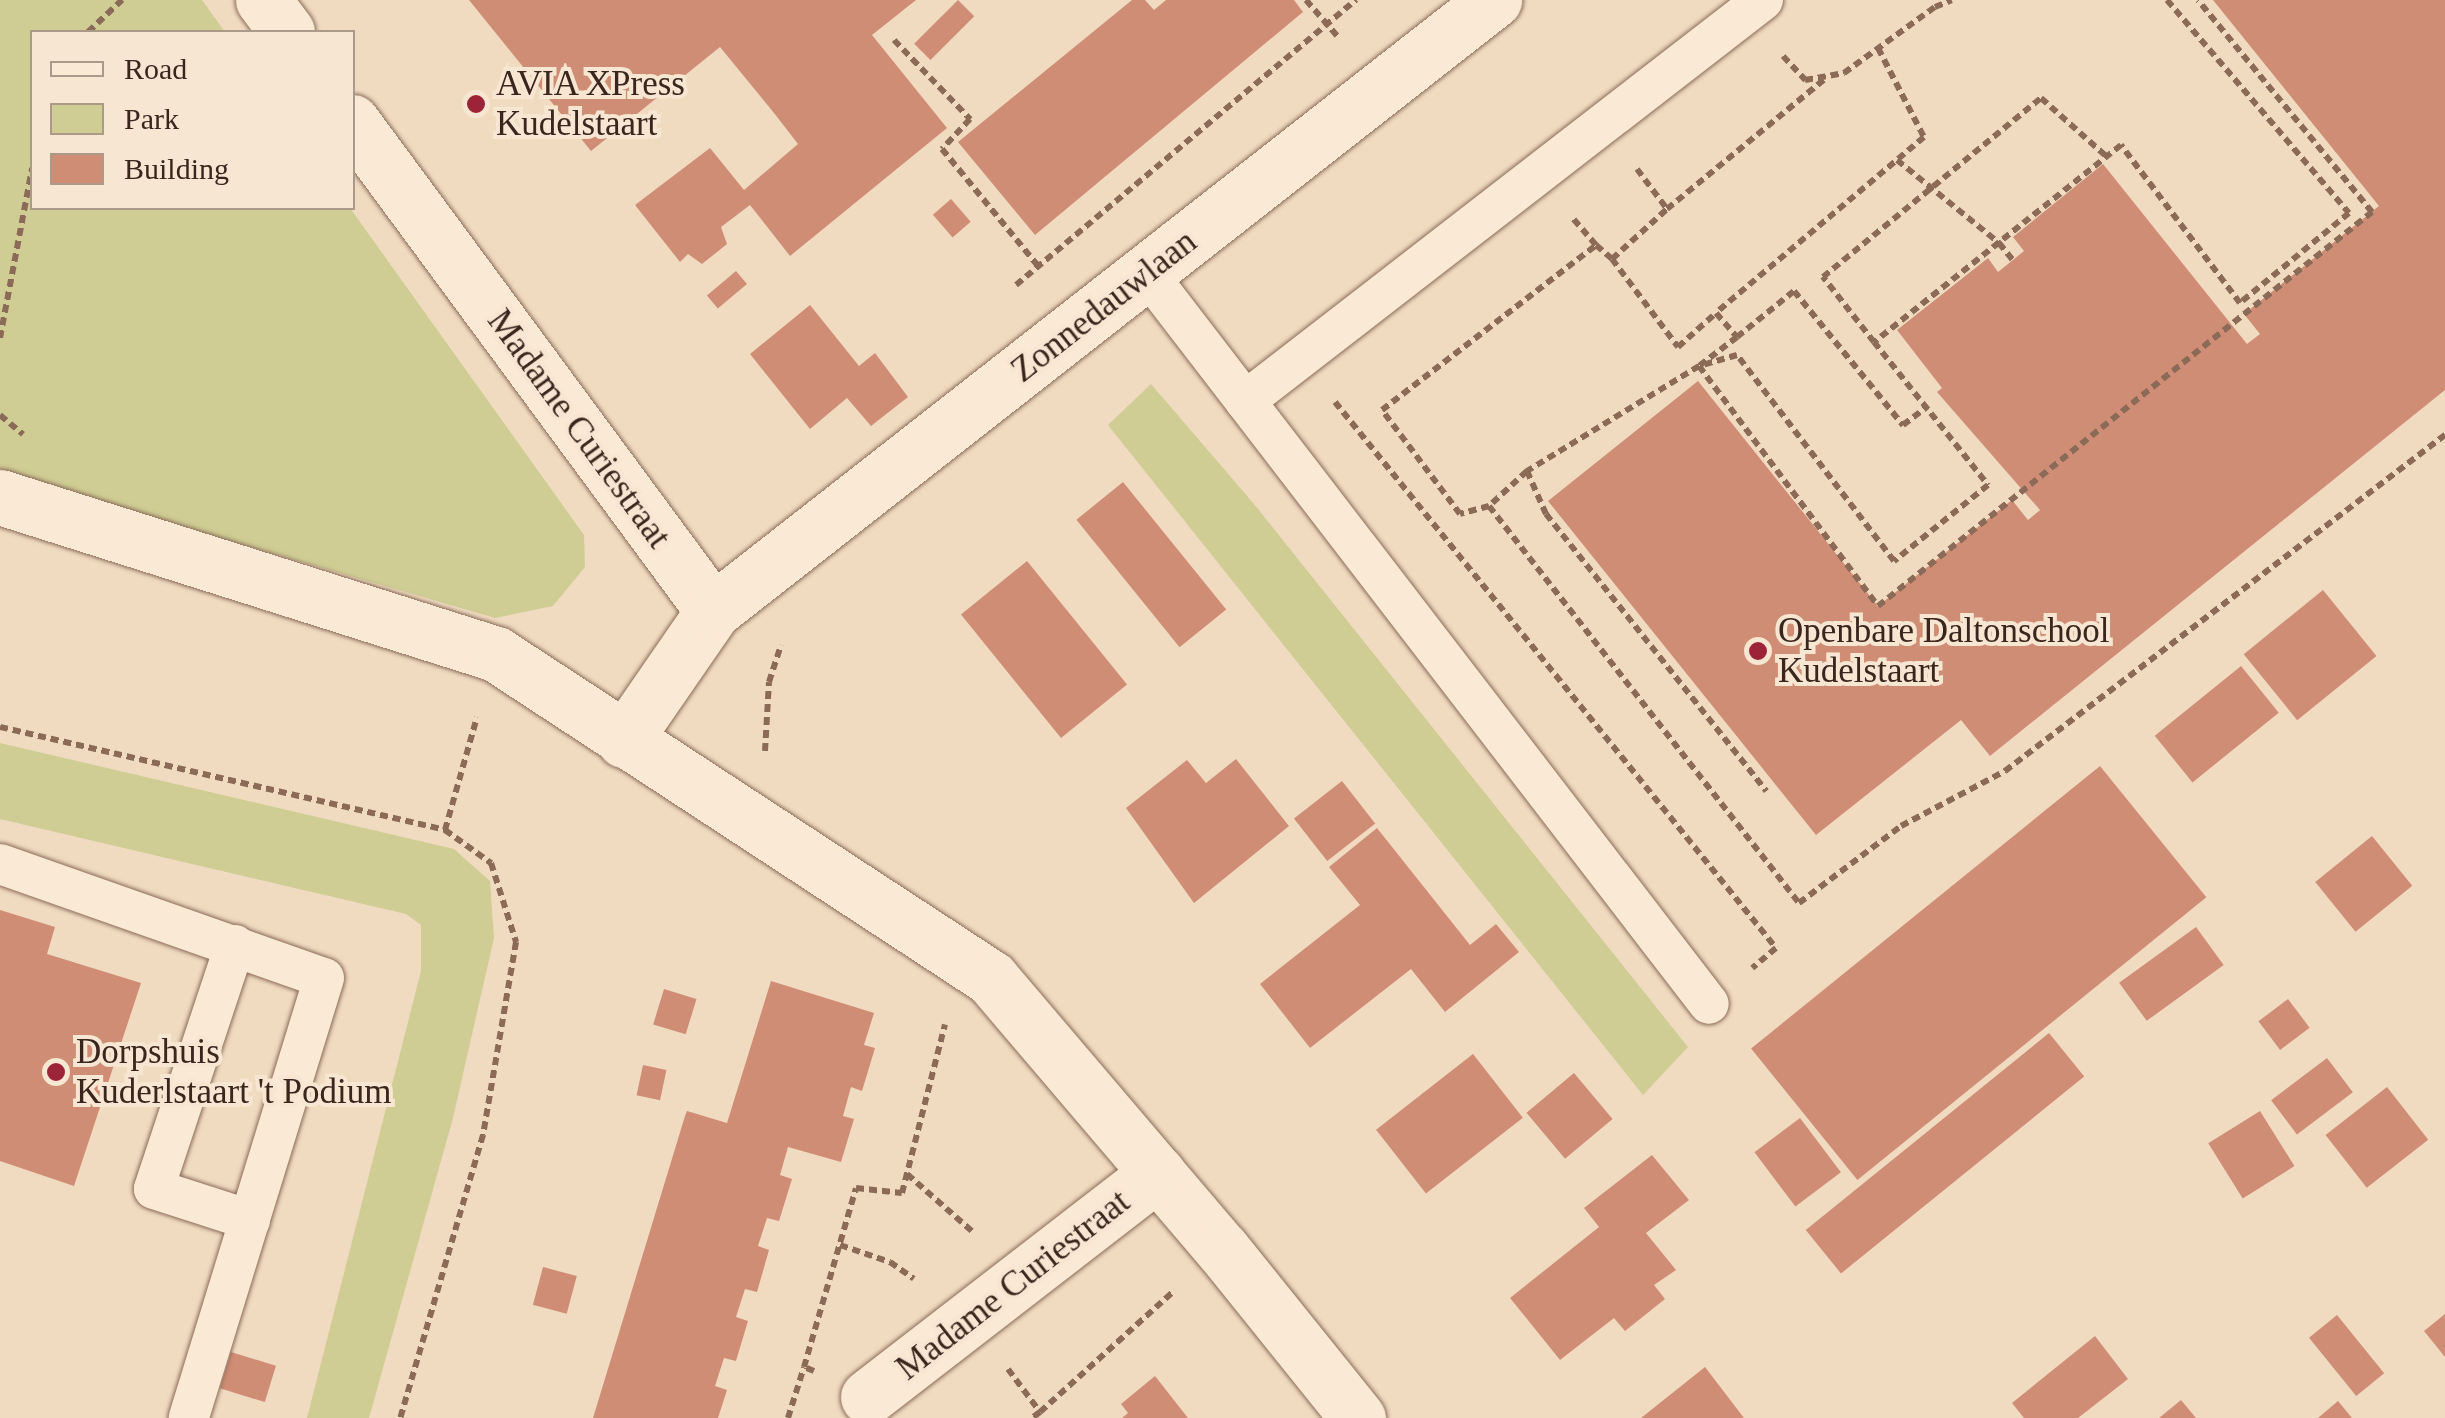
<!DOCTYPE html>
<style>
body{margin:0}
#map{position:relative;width:2445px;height:1418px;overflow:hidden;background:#f0dbc1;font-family:Georgia,serif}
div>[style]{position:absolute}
.green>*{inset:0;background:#cfcd94}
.building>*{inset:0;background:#d08d75;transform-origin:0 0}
.path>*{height:6px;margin-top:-3px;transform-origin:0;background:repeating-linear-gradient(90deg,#8b6b58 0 8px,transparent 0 13px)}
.roads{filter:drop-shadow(0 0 2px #8b6b58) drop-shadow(0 0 2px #8b6b58)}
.lane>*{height:40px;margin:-20px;padding:0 20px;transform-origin:20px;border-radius:20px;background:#fae9d5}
.street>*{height:55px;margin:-27.5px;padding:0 27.5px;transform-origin:27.5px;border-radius:27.5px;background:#fae9d5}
.dots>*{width:28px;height:28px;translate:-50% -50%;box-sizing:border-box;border:5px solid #f7e6d1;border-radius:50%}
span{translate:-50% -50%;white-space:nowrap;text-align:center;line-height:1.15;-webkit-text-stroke:8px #f7e6d1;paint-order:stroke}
.poi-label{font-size:35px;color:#3a261d}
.left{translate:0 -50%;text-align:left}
.street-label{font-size:35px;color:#3a261d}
.legend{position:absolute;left:30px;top:30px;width:325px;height:180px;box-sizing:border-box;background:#f7e6d1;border:2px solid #ab9989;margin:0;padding:12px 18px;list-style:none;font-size:30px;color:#3a261d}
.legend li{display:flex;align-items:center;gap:20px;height:50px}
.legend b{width:50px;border:2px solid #ab9989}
</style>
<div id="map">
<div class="green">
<i style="clip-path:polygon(0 0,202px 0,225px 32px,32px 32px,32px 208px,350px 208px,584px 535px,585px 567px,553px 606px,495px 618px,0 474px)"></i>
<i style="clip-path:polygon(1151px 384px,1254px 504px,1688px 1047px,1643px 1095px,1108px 425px)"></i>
<i style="clip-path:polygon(0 743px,454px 849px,490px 881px,494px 938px,453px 1118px,369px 1418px,307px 1418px,421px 971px,421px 925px,406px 914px,0 819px)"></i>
</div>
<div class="building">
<i style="clip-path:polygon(469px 0,916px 0,872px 35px,947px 128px,790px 256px,750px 205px,721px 227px,727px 244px,702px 264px,688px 254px,680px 262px,635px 205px,710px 148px,744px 190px,798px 144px,774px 113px,720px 47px,591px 151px)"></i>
<i style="left:958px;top:0;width:23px;height:62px;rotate:45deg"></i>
<i style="clip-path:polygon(1132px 0,1145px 0,1154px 10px,1166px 0,1294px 0,1303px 12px,1035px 235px,958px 142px)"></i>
<i style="clip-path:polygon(2213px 0,2445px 0,2445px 390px,1990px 756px,1961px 720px,1816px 835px,1548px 501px,1698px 381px,1878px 606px,2012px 500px,2028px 520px,2040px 510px,1937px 392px,1942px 388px,1897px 330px,1988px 258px,1998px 272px,2024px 251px,2013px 237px,2103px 164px,2247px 344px,2260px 334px,2244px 314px,2379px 206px)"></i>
<i style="left:951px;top:199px;width:30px;height:24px;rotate:49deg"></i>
<i style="left:736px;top:271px;width:17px;height:38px;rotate:50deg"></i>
<i style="clip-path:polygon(810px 305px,859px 366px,875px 353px,908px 397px,871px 426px,847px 398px,810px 429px,750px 354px)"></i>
<i style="left:1123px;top:482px;width:164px;height:60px;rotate:51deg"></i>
<i style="left:1027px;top:561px;width:159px;height:85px;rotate:51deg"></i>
<i style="left:2323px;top:590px;width:85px;height:102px;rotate:51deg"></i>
<i style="left:2241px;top:666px;width:60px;height:111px;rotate:51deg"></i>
<i style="clip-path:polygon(1236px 759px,1289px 826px,1194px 903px,1126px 808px,1187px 760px,1206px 783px)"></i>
<i style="left:2100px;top:766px;width:169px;height:449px;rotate:51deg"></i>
<i style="left:1342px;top:781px;width:54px;height:61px;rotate:52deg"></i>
<i style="clip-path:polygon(1377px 828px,1470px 945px,1496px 924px,1519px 952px,1445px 1012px,1411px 969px,1310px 1048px,1260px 984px,1360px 905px,1329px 867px)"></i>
<i style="left:2372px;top:836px;width:64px;height:73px;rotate:51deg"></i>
<i style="clip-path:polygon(0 910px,55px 927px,47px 954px,141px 983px,74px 1186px,0 1161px)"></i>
<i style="left:2196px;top:927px;width:47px;height:95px;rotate:54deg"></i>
<i style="clip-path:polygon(771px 981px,874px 1013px,864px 1045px,875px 1048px,862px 1091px,851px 1087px,843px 1116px,854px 1119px,841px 1162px,788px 1147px,780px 1175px,792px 1179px,779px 1221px,767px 1218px,758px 1246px,769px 1250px,757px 1292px,745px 1289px,736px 1317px,748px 1321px,736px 1361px,724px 1358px,715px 1386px,727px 1390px,718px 1418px,593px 1418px,685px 1116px,687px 1111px,727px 1123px)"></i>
<i style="left:664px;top:989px;width:34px;height:37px;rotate:17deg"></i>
<i style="left:2288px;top:999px;width:36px;height:37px;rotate:53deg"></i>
<i style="left:2049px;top:1033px;width:56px;height:313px;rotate:51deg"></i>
<i style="left:1473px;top:1054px;width:81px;height:123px;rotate:52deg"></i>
<i style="left:2327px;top:1058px;width:43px;height:70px;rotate:53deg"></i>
<i style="left:643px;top:1065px;width:24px;height:31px;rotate:12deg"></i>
<i style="left:1574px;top:1073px;width:60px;height:62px;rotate:50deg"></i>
<i style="left:2387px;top:1087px;width:67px;height:78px;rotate:52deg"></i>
<i style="left:2260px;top:1111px;width:65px;height:61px;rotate:58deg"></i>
<i style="left:1800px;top:1118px;width:68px;height:57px;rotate:53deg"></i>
<i style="clip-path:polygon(1652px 1155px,1689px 1200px,1646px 1233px,1676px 1270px,1654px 1285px,1665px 1299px,1625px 1331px,1614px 1318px,1560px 1360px,1510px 1298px,1599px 1227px,1584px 1208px)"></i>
<i style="left:543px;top:1267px;width:35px;height:39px;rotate:15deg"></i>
<i style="clip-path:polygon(2445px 1314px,2445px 1357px,2424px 1331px)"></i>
<i style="left:2337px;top:1315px;width:75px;height:36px;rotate:51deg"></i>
<i style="clip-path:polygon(2095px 1336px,2128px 1379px,2078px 1418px,2024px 1418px,2012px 1403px)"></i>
<i style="left:231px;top:1352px;width:47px;height:38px;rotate:17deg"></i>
<i style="clip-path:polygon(1705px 1367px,1744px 1418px,1641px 1418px)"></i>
<i style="clip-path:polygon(1155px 1376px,1188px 1418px,1122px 1418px,1128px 1413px,1121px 1404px)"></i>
<i style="clip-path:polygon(2181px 1400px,2196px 1418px,2159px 1418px)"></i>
<i style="clip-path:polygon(2338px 1401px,2352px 1418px,2318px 1418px)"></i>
</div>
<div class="path">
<i style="left:1306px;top:0;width:50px;rotate:49deg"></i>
<i style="left:2167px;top:0;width:280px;rotate:49.5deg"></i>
<i style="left:2349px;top:213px;width:141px;rotate:140.5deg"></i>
<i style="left:2240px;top:303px;width:198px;rotate:-127deg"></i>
<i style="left:2121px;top:145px;width:316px;rotate:141.4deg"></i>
<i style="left:1874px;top:342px;width:183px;rotate:51.4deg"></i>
<i style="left:1988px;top:485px;width:121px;rotate:141deg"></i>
<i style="left:1894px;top:561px;width:259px;rotate:-127.3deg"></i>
<i style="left:1737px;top:355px;width:40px;rotate:164deg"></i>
<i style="left:1699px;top:366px;width:202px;rotate:148.6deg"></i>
<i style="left:1527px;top:471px;width:52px;rotate:137.4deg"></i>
<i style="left:1489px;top:506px;width:504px;rotate:52.02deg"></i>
<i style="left:1799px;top:903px;width:128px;rotate:-37deg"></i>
<i style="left:1901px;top:826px;width:118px;rotate:-27.9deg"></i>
<i style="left:2005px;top:771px;width:554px;rotate:-37.37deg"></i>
<i style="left:88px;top:32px;width:47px;rotate:-43.3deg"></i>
<i style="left:894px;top:40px;width:110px;rotate:46.1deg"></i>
<i style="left:970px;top:119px;width:41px;rotate:133deg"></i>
<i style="left:942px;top:149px;width:153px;rotate:50.6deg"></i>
<i style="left:1878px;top:48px;width:100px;rotate:62.7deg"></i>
<i style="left:1924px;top:137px;width:272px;rotate:139.8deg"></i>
<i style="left:1716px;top:313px;width:32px;rotate:49deg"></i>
<i style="left:1737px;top:337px;width:48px;rotate:142.7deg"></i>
<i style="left:1699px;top:366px;width:299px;rotate:53.3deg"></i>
<i style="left:1878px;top:606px;width:632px;rotate:-38.57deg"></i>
<i style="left:2372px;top:212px;width:274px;rotate:-129.4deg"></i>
<i style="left:1783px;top:56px;width:33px;rotate:47deg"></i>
<i style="left:1805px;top:80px;width:40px;rotate:-10deg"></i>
<i style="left:1844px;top:73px;width:112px;rotate:-36deg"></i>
<i style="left:1935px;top:7px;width:18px;rotate:-22deg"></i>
<i style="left:1897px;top:160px;width:132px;rotate:39.1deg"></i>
<i style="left:1999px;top:243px;width:22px;rotate:51deg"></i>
<i style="left:1637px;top:169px;width:50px;rotate:53.1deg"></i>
<i style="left:1667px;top:209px;width:207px;rotate:-39.5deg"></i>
<i style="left:1596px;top:245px;width:21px;rotate:41deg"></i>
<i style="left:1612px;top:259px;width:74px;rotate:-42.3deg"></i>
<i style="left:1612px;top:259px;width:110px;rotate:53.1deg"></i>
<i style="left:1678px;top:347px;width:51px;rotate:-41.8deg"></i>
<i style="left:1016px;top:285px;width:444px;rotate:-40deg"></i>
<i style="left:1737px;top:337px;width:73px;rotate:-38.9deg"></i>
<i style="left:1794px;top:291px;width:173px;rotate:50.9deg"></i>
<i style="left:1903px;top:425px;width:30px;rotate:-37deg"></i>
<i style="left:0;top:338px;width:173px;rotate:-79.3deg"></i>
<i style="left:1874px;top:342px;width:83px;rotate:-128.1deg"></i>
<i style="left:1823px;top:277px;width:282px;rotate:-39.4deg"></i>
<i style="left:2041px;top:98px;width:89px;rotate:41.8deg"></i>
<i style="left:1335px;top:402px;width:702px;rotate:51.07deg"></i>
<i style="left:1776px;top:948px;width:31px;rotate:140deg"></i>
<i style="left:0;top:415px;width:30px;rotate:40deg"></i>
<i style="left:1527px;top:471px;width:47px;rotate:66.2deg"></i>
<i style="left:1546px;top:514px;width:354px;rotate:51.5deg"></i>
<i style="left:1489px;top:506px;width:30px;rotate:165deg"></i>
<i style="left:1460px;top:514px;width:130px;rotate:-126.9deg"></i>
<i style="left:1382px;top:410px;width:270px;rotate:-37.6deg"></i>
<i style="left:1596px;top:245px;width:35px;rotate:-131deg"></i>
<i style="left:0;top:727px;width:457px;rotate:13deg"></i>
<i style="left:445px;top:830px;width:57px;rotate:35.7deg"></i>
<i style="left:491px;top:863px;width:83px;rotate:72.4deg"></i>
<i style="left:516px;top:942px;width:196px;rotate:99.7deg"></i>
<i style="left:483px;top:1135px;width:295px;rotate:106.3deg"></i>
<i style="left:765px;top:751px;width:69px;rotate:-86.7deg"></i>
<i style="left:769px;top:682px;width:39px;rotate:-72deg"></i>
<i style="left:445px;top:830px;width:117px;rotate:-74.2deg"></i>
<i style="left:907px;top:1174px;width:89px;rotate:41.4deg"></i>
<i style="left:840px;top:1245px;width:53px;rotate:18.8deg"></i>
<i style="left:890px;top:1262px;width:29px;rotate:35deg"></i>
<i style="left:1008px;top:1369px;width:54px;rotate:53.3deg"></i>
<i style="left:1040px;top:1412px;width:10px;rotate:143deg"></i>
<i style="left:814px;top:1371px;width:11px;rotate:-158deg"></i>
<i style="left:804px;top:1367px;width:186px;rotate:-73.8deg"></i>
<i style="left:856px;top:1188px;width:46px;rotate:6.2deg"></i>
<i style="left:902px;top:1193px;width:174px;rotate:-75.7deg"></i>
<i style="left:1040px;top:1412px;width:179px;rotate:-42.1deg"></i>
<i style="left:788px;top:1418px;width:53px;rotate:-72.6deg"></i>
</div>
<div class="roads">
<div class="lane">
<i style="left:1146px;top:272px;width:923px;rotate:52.44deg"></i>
<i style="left:1245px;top:401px;width:655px;rotate:-37.74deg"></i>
<i style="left:0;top:864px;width:343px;rotate:19.4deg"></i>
<i style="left:324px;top:978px;width:460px;rotate:107.1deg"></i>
<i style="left:235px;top:945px;width:257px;rotate:108.4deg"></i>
<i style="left:154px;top:1189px;width:101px;rotate:17.9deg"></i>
</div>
<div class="street">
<i style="left:263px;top:0;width:40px;rotate:53deg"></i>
<i style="left:352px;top:122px;width:608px;rotate:53.56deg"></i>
<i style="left:713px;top:611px;width:157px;rotate:124.6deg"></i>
<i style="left:0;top:497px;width:520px;rotate:17.56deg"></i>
<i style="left:496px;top:654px;width:592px;rotate:33.21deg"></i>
<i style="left:991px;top:978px;width:356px;rotate:49.6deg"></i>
<i style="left:1222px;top:1249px;width:217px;rotate:51.2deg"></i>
<i style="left:713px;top:611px;width:992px;rotate:-38.04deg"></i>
<i style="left:868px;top:1397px;width:366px;rotate:-37.7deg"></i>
</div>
</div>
<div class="dots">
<i style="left:476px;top:104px;background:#9d2438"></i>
<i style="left:1758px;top:651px;background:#9d2438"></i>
<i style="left:56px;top:1072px;background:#9d2438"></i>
</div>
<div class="poi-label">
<span class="left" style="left:496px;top:104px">AVIA XPress<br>Kudelstaart</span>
<span class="left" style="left:1778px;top:651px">Openbare Daltonschool<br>Kudelstaart</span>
<span class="left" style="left:76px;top:1072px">Dorpshuis<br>Kuderlstaart 't Podium</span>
</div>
<div class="street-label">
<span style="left:1104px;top:306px;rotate:-38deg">Zonnedauwlaan</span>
<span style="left:579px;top:429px;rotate:54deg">Madame Curiestraat</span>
<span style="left:1013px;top:1285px;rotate:-38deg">Madame Curiestraat</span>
</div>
<ul class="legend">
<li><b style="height:12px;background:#fae9d5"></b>Road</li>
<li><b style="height:28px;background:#cfcd94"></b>Park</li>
<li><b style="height:28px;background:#d08d75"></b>Building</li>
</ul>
</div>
